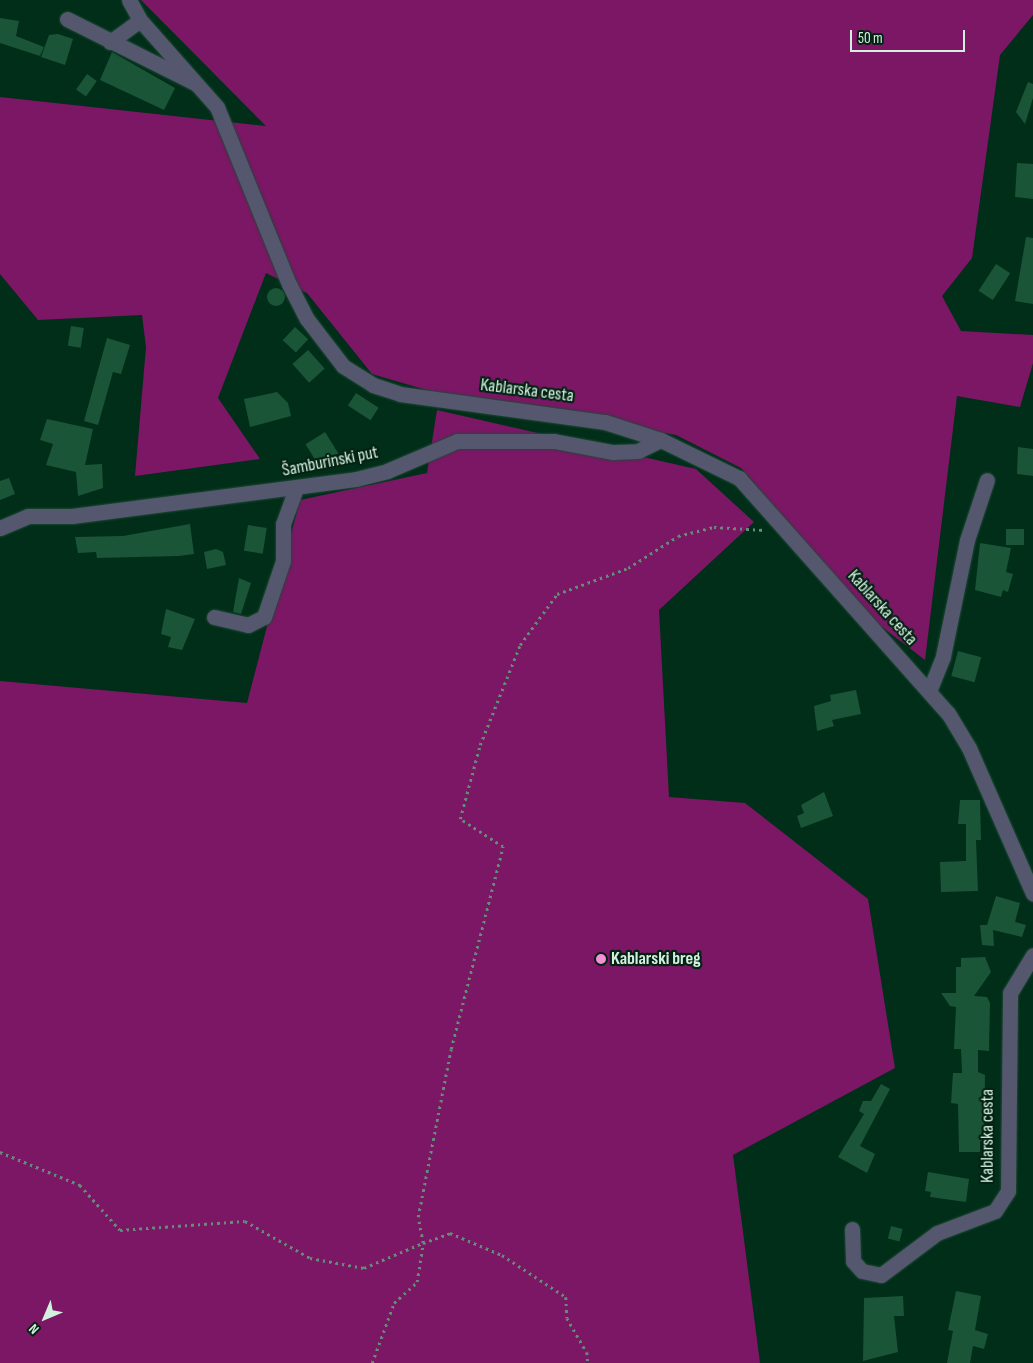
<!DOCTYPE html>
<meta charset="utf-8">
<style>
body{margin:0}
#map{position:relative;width:1033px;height:1363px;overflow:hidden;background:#002e19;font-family:"Sofia Sans Condensed",sans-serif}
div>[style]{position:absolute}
.green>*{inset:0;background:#7b1765}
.building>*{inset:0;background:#1a5538;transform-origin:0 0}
.round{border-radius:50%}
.path>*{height:2.5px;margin-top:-1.25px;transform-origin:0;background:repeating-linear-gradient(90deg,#668b78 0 2.5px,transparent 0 6.5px)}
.roads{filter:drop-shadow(0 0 1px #1e4935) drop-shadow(0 0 1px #1e4935)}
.minor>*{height:15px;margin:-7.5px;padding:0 7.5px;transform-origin:7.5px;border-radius:7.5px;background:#54576d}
.dots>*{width:14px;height:14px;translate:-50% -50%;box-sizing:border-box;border:2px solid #042213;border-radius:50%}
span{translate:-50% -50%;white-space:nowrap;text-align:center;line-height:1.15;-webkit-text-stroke:4.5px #042213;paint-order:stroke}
.street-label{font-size:18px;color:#d3f0df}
.poi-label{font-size:18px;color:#d3f0df;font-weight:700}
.left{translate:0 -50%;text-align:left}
.north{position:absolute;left:20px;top:1293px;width:50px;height:50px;-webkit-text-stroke:4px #042213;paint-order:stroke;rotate:225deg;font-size:14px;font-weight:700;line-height:20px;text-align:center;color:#d3f0df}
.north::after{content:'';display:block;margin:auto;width:18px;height:22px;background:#d3f0df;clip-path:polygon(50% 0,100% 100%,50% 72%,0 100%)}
.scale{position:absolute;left:850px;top:30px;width:115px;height:22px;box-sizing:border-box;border:2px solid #d3f0df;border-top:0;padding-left:6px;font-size:15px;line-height:18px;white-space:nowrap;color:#d3f0df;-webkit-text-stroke:4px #042213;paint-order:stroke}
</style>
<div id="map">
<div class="green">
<i style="clip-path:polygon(141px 0,1033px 0,1033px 15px,1000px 55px,972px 258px,942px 296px,961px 331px,1033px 335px,1033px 363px,1020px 407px,957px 396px,925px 660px,869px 617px,741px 468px,676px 435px,440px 394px,372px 374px,307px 293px,266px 273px,218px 398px,260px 459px,135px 476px,146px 347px,142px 315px,38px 320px,0 274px,0 97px,266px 126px)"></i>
<i style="clip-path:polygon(437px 410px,696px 469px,754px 522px,659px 610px,669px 797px,745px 803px,868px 899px,895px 1068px,733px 1155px,760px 1363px,0 1363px,0 681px,247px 703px,300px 500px,427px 473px)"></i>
</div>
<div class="building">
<i style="clip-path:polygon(0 18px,19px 21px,16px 36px,44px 47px,40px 56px,0 43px)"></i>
<i style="clip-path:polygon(58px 34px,73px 39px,65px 65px,41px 57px,49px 35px)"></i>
<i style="clip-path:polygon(112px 52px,175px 88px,164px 110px,100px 80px)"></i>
<i style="left:87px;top:74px;width:12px;height:19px;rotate:35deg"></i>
<i style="clip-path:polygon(1028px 82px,1033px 84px,1033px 98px,1025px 124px,1016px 112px)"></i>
<i style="clip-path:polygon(1017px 163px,1033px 164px,1033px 199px,1015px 197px)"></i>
<i style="clip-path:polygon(1026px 237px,1033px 238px,1033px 304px,1015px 301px)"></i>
<i style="left:996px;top:264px;width:17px;height:32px;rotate:33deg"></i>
<i class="round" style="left:267px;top:288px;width:18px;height:18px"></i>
<i style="left:71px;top:326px;width:13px;height:20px;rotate:9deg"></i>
<i style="left:295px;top:327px;width:18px;height:18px;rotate:43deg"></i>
<i style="clip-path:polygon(107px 338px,130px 345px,121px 374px,113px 372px,98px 425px,84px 421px)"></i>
<i style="left:308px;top:350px;width:25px;height:21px;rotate:48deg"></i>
<i style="clip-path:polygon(277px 392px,288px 403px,291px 416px,250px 427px,244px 399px)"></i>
<i style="left:356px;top:393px;width:27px;height:15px;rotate:33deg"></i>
<i style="clip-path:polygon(47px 419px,93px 429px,85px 465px,102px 464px,103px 488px,78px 496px,76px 472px,46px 465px,53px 444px,40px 440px)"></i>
<i style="left:325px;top:432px;width:25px;height:23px;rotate:58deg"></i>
<i style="clip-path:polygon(1018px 447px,1033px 449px,1033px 476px,1017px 474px)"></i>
<i style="clip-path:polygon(9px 478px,15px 494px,0 500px,0 481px)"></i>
<i style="clip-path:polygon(190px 524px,194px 554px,179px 556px,97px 558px,96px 552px,78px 553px,75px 537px,123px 536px)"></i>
<i style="left:248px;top:525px;width:19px;height:26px;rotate:9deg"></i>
<i style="left:1006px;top:529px;width:18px;height:16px"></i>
<i style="clip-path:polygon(980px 543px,1011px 548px,1006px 572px,1013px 574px,1008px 592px,1003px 590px,1001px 597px,975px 590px)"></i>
<i style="clip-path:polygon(216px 549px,223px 552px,226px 565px,207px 569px,204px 552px)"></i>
<i style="clip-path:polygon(239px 578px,251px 583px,241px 614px,233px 612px)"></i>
<i style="clip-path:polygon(166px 609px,195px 619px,182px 650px,168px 647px,171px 637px,161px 634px)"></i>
<i style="left:958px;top:651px;width:24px;height:26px;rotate:15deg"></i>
<i style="clip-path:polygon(856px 690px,861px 714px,832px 720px,834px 726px,817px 731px,814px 706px,831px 701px,830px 695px)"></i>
<i style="clip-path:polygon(824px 792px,833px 816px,801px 828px,797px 816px,804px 813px,801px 805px)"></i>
<i style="clip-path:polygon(960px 800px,980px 800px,981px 840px,976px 840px,978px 891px,941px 892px,940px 862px,966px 861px,966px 824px,958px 824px)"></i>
<i style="clip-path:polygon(996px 896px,1020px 903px,1015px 922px,1026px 925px,1022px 937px,993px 930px,994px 946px,982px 945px,980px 925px,987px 925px)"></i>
<i style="clip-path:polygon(985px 957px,991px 972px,974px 996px,987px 997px,990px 1003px,989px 1051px,978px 1050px,978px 1072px,985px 1075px,984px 1141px,980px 1141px,980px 1152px,959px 1152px,958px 1104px,951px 1103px,953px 1073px,962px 1073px,961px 1049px,954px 1049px,956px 1007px,950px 1006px,941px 993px,956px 993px,956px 967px,961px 967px,961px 958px)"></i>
<i style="clip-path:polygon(881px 1084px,890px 1089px,860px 1146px,875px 1154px,867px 1173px,838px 1157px,864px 1114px,859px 1111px,863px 1101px,871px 1101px)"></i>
<i style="clip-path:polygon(928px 1172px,969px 1179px,966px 1202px,930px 1197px,931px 1192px,925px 1191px)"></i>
<i style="left:891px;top:1226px;width:12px;height:13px;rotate:14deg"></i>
<i style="clip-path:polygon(956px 1291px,981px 1296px,975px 1330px,988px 1334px,984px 1349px,973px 1346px,970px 1363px,947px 1363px,953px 1331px,948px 1330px)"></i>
<i style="clip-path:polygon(903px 1296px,904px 1316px,894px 1316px,898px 1352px,863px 1361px,864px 1298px)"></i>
</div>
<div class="path">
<i style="left:0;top:1152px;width:87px;rotate:22.4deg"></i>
<i style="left:80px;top:1185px;width:60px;rotate:48.4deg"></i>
<i style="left:120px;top:1230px;width:125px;rotate:-4.1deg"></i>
<i style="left:245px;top:1221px;width:75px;rotate:29.6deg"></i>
<i style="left:310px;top:1258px;width:55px;rotate:10.5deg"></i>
<i style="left:364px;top:1268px;width:64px;rotate:-23deg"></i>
<i style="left:423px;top:1243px;width:26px;rotate:-101deg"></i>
<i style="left:418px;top:1217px;width:171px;rotate:-78.9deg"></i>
<i style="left:451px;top:1049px;width:209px;rotate:-75.6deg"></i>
<i style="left:503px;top:847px;width:51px;rotate:-146.9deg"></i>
<i style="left:460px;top:819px;width:77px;rotate:-74.9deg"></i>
<i style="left:480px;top:745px;width:108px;rotate:-68.2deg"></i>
<i style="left:520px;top:645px;width:63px;rotate:-54deg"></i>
<i style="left:557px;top:594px;width:76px;rotate:-20.1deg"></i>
<i style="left:628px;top:568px;width:59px;rotate:-32.6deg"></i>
<i style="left:678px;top:536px;width:37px;rotate:-14deg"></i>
<i style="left:714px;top:527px;width:50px;rotate:3.4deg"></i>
<i style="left:372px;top:1363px;width:64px;rotate:-69.9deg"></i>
<i style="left:394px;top:1303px;width:31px;rotate:-42deg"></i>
<i style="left:417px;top:1282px;width:39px;rotate:-81deg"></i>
<i style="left:423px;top:1243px;width:29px;rotate:-20deg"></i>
<i style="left:450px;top:1233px;width:56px;rotate:22.9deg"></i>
<i style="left:502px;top:1255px;width:77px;rotate:33.3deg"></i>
<i style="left:566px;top:1297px;width:21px;rotate:87deg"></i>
<i style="left:567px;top:1318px;width:39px;rotate:60deg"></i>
<i style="left:587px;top:1352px;width:11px;rotate:85deg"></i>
</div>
<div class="roads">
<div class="minor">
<i style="left:129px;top:0;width:23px;rotate:61deg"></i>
<i style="left:140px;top:20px;width:116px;rotate:48.5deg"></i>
<i style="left:217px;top:107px;width:191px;rotate:67.9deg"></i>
<i style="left:289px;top:284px;width:39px;rotate:63deg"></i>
<i style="left:307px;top:319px;width:59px;rotate:52.5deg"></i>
<i style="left:343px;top:366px;width:36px;rotate:32deg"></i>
<i style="left:373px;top:385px;width:28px;rotate:18deg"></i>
<i style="left:400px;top:394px;width:207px;rotate:7.8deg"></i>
<i style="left:605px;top:422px;width:59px;rotate:17.8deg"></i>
<i style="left:661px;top:440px;width:87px;rotate:26deg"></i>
<i style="left:739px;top:478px;width:314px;rotate:48.4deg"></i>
<i style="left:948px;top:713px;width:41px;rotate:59deg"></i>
<i style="left:969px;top:748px;width:159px;rotate:66.3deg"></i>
<i style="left:67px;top:19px;width:143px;rotate:26.6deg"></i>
<i style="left:110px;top:42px;width:37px;rotate:-36deg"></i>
<i style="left:0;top:528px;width:30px;rotate:-23deg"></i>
<i style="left:28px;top:516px;width:44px"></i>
<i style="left:72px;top:516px;width:286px;rotate:-7.4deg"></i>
<i style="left:356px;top:479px;width:32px;rotate:-14deg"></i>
<i style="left:387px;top:471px;width:76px;rotate:-23.2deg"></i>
<i style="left:457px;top:441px;width:97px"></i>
<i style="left:554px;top:441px;width:60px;rotate:10.6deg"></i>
<i style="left:613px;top:452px;width:25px;rotate:-2deg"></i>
<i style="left:638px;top:451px;width:25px;rotate:-26deg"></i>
<i style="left:214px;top:617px;width:35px;rotate:13deg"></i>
<i style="left:248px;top:625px;width:18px;rotate:-27deg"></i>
<i style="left:264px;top:617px;width:59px;rotate:-71.3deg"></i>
<i style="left:283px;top:561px;width:37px;rotate:-90deg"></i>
<i style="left:283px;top:524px;width:37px;rotate:-70deg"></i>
<i style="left:930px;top:689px;width:35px;rotate:-68deg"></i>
<i style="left:943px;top:656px;width:118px;rotate:-78.3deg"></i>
<i style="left:967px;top:540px;width:63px;rotate:-71.6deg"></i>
<i style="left:852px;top:1229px;width:32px;rotate:88deg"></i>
<i style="left:853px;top:1261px;width:13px;rotate:48deg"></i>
<i style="left:862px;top:1271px;width:19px;rotate:12deg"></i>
<i style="left:881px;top:1275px;width:70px;rotate:-36.9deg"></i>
<i style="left:937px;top:1233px;width:62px;rotate:-20.8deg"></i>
<i style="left:995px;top:1211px;width:24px;rotate:-57deg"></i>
<i style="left:1008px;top:1191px;width:198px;rotate:-89.4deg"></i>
<i style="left:1010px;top:993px;width:44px;rotate:-58.8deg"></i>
</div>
</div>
<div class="dots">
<i style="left:601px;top:959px;background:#f391d6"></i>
</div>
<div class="street-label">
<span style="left:527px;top:391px;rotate:7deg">Kablarska cesta</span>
<span style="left:330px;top:462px;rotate:-11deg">Šamburinski put</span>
<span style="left:882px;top:608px;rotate:48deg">Kablarska cesta</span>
<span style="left:988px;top:1136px;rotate:-90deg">Kablarska cesta</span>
</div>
<div class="poi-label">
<span class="left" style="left:611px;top:959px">Kablarski breg</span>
</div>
<div class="north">N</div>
<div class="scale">50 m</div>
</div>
